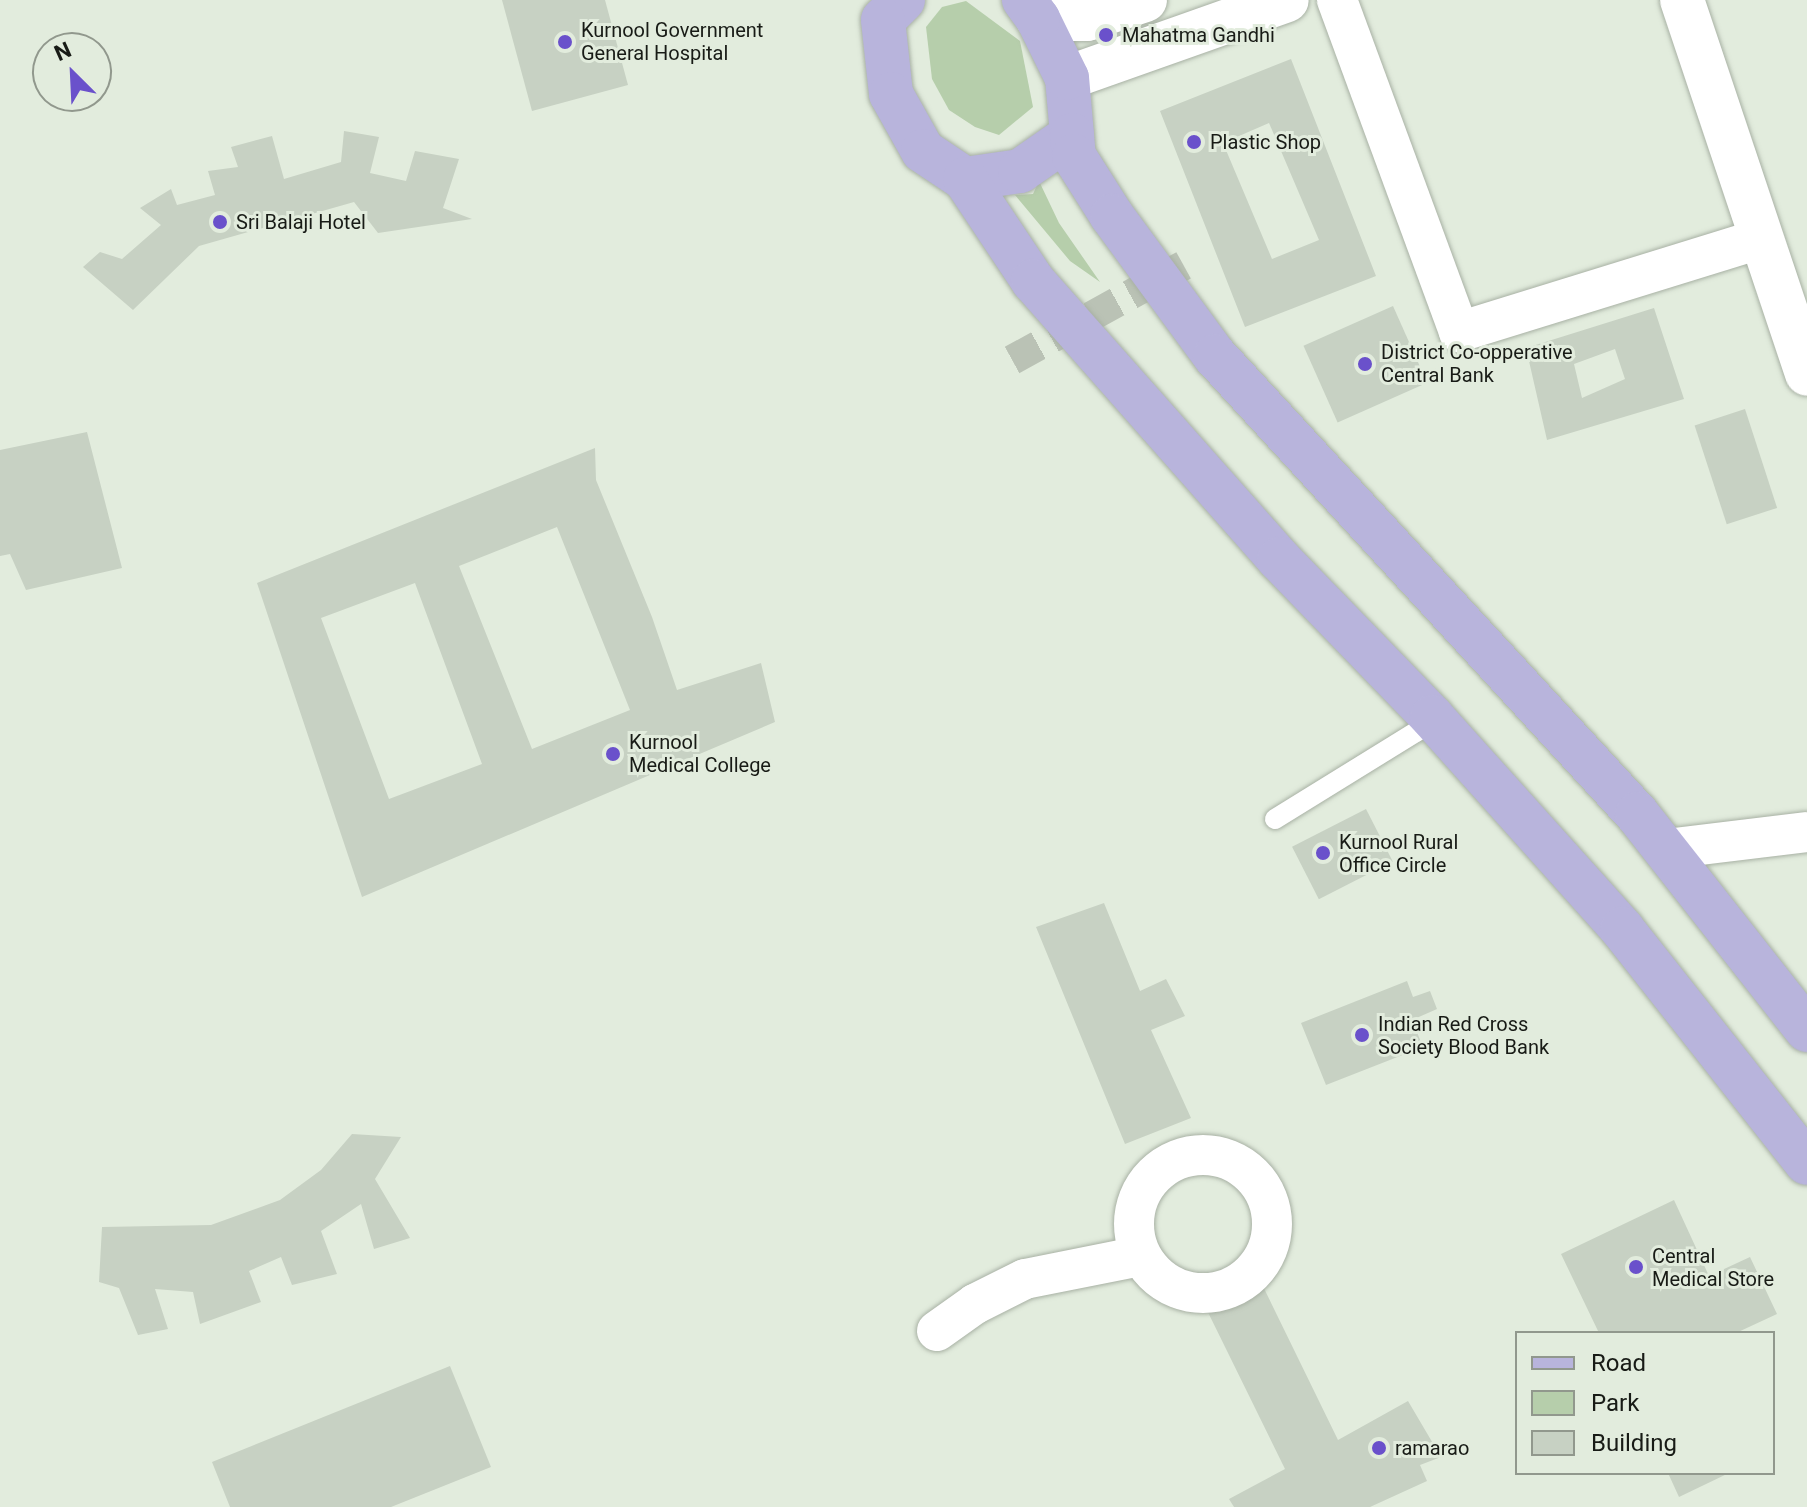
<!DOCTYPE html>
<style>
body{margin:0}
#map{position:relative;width:1807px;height:1507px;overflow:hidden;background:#e2ecdd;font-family:Roboto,sans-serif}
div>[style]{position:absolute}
.green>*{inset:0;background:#b6ceab}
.building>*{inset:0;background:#c7d1c3;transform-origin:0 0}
.pedestrian-tunnel>*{height:30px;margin-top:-15px;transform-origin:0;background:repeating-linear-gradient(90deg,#bac2b5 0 30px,transparent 0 45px)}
.roads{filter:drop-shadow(0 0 2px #a8b1a4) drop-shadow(0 0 2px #a8b1a4)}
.service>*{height:20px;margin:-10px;padding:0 10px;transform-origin:10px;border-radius:10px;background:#fff}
.minor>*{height:40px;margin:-20px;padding:0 20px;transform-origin:20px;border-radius:20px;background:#fff}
.minor>.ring{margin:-20px;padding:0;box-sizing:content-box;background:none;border:40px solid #fff;border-radius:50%}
.tertiary>*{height:44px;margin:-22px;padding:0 22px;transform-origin:22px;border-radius:22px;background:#fff}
.primary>*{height:44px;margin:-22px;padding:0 22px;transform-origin:22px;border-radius:22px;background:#b8b4dc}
.dots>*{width:22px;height:22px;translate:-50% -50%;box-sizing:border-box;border:4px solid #e2ecdd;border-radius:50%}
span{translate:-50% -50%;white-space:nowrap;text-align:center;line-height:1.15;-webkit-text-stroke:6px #e2ecdd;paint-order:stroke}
.poi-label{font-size:20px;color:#181b16}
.left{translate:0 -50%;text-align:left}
.legend{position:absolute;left:1515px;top:1331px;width:260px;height:144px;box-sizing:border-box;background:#e2ecdd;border:2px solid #91988d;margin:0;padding:10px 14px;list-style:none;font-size:24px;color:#181b16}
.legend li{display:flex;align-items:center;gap:16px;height:40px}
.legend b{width:40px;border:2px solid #91988d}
.north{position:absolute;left:32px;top:32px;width:80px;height:80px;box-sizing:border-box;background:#e2ecdd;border:2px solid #91988d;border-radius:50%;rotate:336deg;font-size:22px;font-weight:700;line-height:32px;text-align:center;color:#181b16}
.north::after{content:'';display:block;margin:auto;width:28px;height:36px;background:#6a51cb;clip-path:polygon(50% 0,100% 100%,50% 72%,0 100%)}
</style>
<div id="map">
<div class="green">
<i style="clip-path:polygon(966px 1px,1020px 41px,1033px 107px,999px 135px,975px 127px,949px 110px,932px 79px,926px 27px,942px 7px)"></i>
<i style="clip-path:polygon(1039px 181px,1059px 223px,1100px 282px,1070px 261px,1015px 195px,1033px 194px)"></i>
</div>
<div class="building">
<i style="clip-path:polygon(502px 0,605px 0,628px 85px,532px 111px)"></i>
<i style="clip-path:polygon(evenodd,1291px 59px,1376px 276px,1245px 327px,1160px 111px,1291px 59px,1269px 123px,1319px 240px,1272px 259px,1223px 143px,1269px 123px)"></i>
<i style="clip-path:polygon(344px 131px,379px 137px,370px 173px,406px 181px,415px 151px,459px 159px,443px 208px,472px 219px,378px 233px,354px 202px,199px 246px,133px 310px,83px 267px,100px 252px,122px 259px,161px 225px,140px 208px,171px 189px,177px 205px,215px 195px,208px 171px,238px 167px,231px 147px,272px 136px,284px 179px,341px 162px)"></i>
<i style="left:1393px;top:306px;width:84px;height:98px;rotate:66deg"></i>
<i style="clip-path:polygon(evenodd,1654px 308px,1684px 399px,1547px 440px,1526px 348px,1654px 308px,1615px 349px,1625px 379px,1582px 398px,1574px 364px,1615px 349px)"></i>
<i style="left:1745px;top:409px;width:104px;height:53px;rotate:72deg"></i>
<i style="clip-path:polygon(87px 432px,122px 568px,26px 590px,10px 554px,0 556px,0 450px)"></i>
<i style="clip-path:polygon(evenodd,595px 448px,596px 480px,652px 617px,677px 690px,761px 663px,775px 722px,362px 897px,257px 583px,595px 448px,557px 527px,630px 710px,532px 749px,459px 566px,557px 527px,595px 448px,415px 583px,482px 764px,389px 799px,321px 618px,415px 583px)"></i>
<i style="left:1366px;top:809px;width:59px;height:83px;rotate:63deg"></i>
<i style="clip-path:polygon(1104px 903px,1140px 991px,1166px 979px,1185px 1016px,1151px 1030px,1191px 1118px,1125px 1144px,1036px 927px)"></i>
<i style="clip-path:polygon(1407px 981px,1413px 997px,1430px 991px,1437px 1009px,1412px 1020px,1423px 1047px,1326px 1085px,1301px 1023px)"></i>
<i style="clip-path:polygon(352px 1134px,401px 1137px,375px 1179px,410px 1238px,374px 1249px,361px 1204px,321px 1231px,337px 1274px,292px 1285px,281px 1257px,249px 1271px,261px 1302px,200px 1324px,193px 1292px,155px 1289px,168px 1329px,138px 1335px,119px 1288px,99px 1282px,102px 1227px,211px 1225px,280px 1200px,321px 1170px)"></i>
<i style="clip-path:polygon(1674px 1200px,1709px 1276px,1750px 1257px,1777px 1314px,1736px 1333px,1599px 1333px,1561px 1254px)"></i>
<i style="clip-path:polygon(1255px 1270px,1338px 1440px,1408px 1401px,1441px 1457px,1420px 1465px,1427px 1481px,1370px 1507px,1234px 1507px,1229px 1499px,1285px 1469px,1199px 1294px,1220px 1291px,1239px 1283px)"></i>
<i style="clip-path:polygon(450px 1366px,491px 1467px,391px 1507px,230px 1507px,212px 1462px)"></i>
<i style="clip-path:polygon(1668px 1473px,1729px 1473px,1679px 1497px)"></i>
</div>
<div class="pedestrian-tunnel">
<i style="left:1012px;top:360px;width:196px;rotate:-28.9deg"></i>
</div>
<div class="roads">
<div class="service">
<i style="left:1275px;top:819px;width:166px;rotate:-31.7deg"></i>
<i style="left:1416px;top:732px;width:22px;rotate:-43deg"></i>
</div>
<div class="minor">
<i style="left:1337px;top:0;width:354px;rotate:69.8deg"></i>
<i style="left:1459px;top:332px;width:317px;rotate:-17.2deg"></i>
<i style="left:1667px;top:849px;width:141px;rotate:-6.9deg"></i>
<i class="ring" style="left:1134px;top:1155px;width:98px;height:98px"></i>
<i style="left:937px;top:1331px;width:47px;rotate:-35.4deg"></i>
<i style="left:975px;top:1304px;width:56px;rotate:-26.6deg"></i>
<i style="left:1025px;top:1279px;width:117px;rotate:-11.3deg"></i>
</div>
<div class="tertiary">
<i style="left:1682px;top:0;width:394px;rotate:71.5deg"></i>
<i style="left:1038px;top:19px;width:49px"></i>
<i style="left:1087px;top:19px;width:61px;rotate:-18.1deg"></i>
<i style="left:1067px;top:78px;width:233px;rotate:-19.5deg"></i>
</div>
<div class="primary">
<i style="left:903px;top:0;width:28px;rotate:135deg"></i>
<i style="left:883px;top:20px;width:74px;rotate:83.8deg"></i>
<i style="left:891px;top:94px;width:65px;rotate:60.7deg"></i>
<i style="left:923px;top:151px;width:50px;rotate:33.7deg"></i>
<i style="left:965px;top:179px;width:56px;rotate:-8.3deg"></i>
<i style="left:1020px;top:171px;width:63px;rotate:-34.7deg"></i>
<i style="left:1072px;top:135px;width:57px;rotate:-95deg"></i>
<i style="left:1067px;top:78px;width:66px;rotate:-116.2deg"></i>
<i style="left:1038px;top:19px;width:24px;rotate:-126deg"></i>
<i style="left:1072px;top:135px;width:21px;rotate:85deg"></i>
<i style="left:1074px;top:156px;width:71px;rotate:57.7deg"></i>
<i style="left:1112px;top:216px;width:174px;rotate:53.7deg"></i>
<i style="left:1215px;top:356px;width:623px;rotate:47.34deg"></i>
<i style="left:1637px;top:814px;width:275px;rotate:51.8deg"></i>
<i style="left:965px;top:179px;width:123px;rotate:56.3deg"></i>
<i style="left:1033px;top:281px;width:371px;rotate:48.5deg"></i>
<i style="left:1279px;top:559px;width:220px;rotate:45.9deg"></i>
<i style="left:1432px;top:717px;width:285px;rotate:48.1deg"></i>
<i style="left:1622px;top:929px;width:298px;rotate:51.7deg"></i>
</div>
</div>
<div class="dots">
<i style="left:1106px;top:35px;background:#6a51cb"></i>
<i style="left:565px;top:42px;background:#6a51cb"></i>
<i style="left:1194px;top:142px;background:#6a51cb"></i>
<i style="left:220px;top:222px;background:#6a51cb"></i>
<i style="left:1365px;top:364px;background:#6a51cb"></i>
<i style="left:613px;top:754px;background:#6a51cb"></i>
<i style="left:1323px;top:853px;background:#6a51cb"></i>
<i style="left:1362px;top:1035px;background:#6a51cb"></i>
<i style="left:1636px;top:1267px;background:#6a51cb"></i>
<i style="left:1379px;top:1448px;background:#6a51cb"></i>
</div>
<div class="poi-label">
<span class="left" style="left:581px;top:42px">Kurnool Government<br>General Hospital</span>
<span class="left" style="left:1122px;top:35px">Mahatma Gandhi</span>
<span class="left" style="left:1210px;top:142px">Plastic Shop</span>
<span class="left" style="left:236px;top:222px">Sri Balaji Hotel</span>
<span class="left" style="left:1381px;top:364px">District Co-opperative<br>Central Bank</span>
<span class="left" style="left:629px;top:754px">Kurnool<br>Medical College</span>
<span class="left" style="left:1339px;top:854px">Kurnool Rural<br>Office Circle</span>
<span class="left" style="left:1378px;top:1036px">Indian Red Cross<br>Society Blood Bank</span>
<span class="left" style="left:1652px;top:1268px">Central<br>Medical Store</span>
<span class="left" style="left:1395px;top:1448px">ramarao</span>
</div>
<ul class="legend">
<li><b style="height:10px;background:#b8b4dc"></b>Road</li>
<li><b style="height:22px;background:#b6ceab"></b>Park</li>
<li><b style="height:22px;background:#c7d1c3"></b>Building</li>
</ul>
<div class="north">N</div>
</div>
